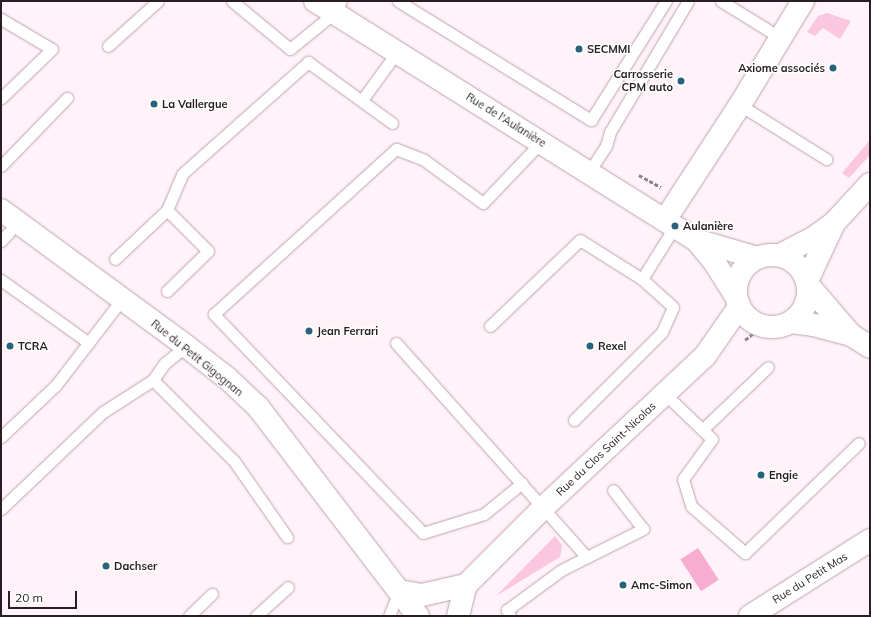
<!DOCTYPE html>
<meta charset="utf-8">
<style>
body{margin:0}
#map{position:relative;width:871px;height:617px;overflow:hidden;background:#fff2f8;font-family:Mulish,sans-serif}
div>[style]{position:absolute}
.green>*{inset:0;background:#fbc7df}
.water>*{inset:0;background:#f7add0;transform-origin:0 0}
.path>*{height:2.5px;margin-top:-1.25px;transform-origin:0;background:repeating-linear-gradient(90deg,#8f8389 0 4px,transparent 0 6px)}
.roads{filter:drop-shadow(0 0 1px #bea2af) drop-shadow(0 0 1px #bea2af)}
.service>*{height:11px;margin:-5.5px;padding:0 5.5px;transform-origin:5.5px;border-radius:5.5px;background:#fff}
.minor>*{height:22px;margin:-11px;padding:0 11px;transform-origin:11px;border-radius:11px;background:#fff}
.minor>.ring{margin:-11px;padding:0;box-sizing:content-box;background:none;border:22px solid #fff;border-radius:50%}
.dots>*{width:11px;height:11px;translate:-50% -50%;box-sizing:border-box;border:2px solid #fff;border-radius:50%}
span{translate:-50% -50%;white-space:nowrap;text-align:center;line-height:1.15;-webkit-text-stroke:3px #fff;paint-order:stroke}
.poi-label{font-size:11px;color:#291e23;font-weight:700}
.left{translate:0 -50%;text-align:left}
.right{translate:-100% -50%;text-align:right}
.street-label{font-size:11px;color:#291e23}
.frame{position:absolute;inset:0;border:2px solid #291e23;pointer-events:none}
.scale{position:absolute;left:8px;top:591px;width:69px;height:18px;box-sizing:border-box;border:2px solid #291e23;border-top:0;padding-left:5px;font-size:12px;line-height:14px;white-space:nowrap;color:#291e23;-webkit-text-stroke:3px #fff;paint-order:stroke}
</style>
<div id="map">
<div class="green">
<i style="clip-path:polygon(827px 13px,851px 21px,840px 39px,823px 28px,815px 36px,807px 32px,818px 16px)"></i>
<i style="clip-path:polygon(870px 140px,870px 155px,849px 178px,842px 173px)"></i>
<i style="clip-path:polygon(555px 536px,562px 545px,560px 557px,496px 596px)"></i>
</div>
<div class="water">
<i style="left:698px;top:548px;width:38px;height:21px;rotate:57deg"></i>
</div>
<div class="path">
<i style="left:639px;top:175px;width:25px;rotate:29deg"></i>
<i style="left:745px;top:340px;width:22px;rotate:-39deg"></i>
</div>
<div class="roads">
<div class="service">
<i style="left:232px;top:1px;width:75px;rotate:39.6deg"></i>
<i style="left:290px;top:49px;width:57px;rotate:-39.3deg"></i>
<i style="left:334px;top:13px;width:14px;rotate:-60deg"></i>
<i style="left:398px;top:1px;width:227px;rotate:31.7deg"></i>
<i style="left:591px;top:120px;width:141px;rotate:-57.8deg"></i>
<i style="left:721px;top:1px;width:70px;rotate:31.7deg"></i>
<i style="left:1px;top:19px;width:59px;rotate:30.5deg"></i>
<i style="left:52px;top:49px;width:71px;rotate:136.1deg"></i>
<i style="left:108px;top:46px;width:67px;rotate:-42deg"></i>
<i style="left:362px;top:100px;width:59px;rotate:-53.9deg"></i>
<i style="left:740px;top:105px;width:102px;rotate:32.1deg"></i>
<i style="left:1px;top:166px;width:95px;rotate:-45.9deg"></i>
<i style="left:589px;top:172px;width:31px;rotate:-57deg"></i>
<i style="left:606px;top:146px;width:15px;rotate:-74deg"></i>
<i style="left:610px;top:132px;width:152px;rotate:-59.2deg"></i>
<i style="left:1px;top:241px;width:25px;rotate:-48deg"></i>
<i style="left:115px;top:259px;width:71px;rotate:-43.3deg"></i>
<i style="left:1px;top:280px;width:108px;rotate:35.6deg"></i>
<i style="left:167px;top:291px;width:57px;rotate:-44.3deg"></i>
<i style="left:208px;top:251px;width:58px;rotate:-135deg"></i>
<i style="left:167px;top:210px;width:39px;rotate:-67deg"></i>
<i style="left:182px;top:174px;width:169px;rotate:-41.6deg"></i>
<i style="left:308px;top:62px;width:104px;rotate:36deg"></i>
<i style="left:490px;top:326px;width:124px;rotate:-43.7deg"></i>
<i style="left:580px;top:240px;width:73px;rotate:32.2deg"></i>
<i style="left:396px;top:343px;width:287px;rotate:48.3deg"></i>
<i style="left:587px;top:557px;width:30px;rotate:153deg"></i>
<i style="left:560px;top:571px;width:66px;rotate:143.7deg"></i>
<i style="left:507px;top:610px;width:7px;rotate:63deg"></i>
<i style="left:186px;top:346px;width:28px;rotate:141deg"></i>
<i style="left:164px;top:364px;width:19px;rotate:125deg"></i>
<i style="left:153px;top:380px;width:115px;rotate:45deg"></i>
<i style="left:234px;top:461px;width:93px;rotate:55.1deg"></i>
<i style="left:665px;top:394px;width:65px;rotate:43.8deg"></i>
<i style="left:712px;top:439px;width:49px;rotate:125.9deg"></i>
<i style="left:683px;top:479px;width:28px;rotate:73deg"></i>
<i style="left:691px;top:506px;width:72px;rotate:41deg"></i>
<i style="left:745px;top:553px;width:158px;rotate:-44deg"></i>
<i style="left:574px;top:420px;width:124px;rotate:-45deg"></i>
<i style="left:662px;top:332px;width:27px;rotate:-66deg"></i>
<i style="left:673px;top:307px;width:42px;rotate:-137.9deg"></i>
<i style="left:642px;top:279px;width:62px;rotate:-58.1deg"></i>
<i style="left:702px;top:430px;width:91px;rotate:-43.7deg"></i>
<i style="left:1px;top:437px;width:76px;rotate:-43.4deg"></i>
<i style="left:56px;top:385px;width:108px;rotate:-52.5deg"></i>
<i style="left:522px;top:483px;width:49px;rotate:140.8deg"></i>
<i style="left:484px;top:514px;width:64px;rotate:162.7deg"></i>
<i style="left:423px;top:533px;width:303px;rotate:-133.7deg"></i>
<i style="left:214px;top:314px;width:246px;rotate:-42.2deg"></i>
<i style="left:396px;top:149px;width:30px;rotate:21deg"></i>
<i style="left:424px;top:160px;width:73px;rotate:36.1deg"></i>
<i style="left:483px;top:203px;width:84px;rotate:-46.4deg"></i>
<i style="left:1px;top:509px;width:141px;rotate:-43.6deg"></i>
<i style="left:103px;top:412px;width:59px;rotate:-32.6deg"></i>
<i style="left:587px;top:557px;width:63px;rotate:-26.6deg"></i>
<i style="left:643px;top:529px;width:49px;rotate:-127.6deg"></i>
<i style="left:189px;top:616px;width:32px;rotate:-44deg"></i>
<i style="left:256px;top:616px;width:43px;rotate:-42.2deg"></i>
<i style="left:389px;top:616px;width:27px;rotate:-68deg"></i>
</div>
<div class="minor">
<i style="left:315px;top:1px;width:450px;rotate:32.1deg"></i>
<i style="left:696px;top:240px;width:26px;rotate:50deg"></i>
<i style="left:713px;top:260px;width:41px;rotate:57.8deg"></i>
<i style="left:1px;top:210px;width:230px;rotate:36.3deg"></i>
<i style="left:186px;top:346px;width:52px;rotate:38deg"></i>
<i style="left:227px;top:378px;width:42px;rotate:43.1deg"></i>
<i style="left:258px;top:407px;width:263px;rotate:52.6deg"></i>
<i style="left:665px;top:220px;width:137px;rotate:-56.9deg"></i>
<i style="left:740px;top:105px;width:122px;rotate:-58.8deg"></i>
<i style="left:696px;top:240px;width:64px;rotate:16.4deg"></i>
<i class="ring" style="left:736px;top:255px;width:50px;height:50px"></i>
<i style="left:780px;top:255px;width:36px;rotate:-27deg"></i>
<i style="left:812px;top:239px;width:27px;rotate:-36deg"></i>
<i style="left:834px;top:223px;width:53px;rotate:-47.3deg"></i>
<i style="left:807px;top:281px;width:64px;rotate:-65deg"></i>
<i style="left:808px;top:285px;width:66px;rotate:49.3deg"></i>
<i style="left:851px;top:335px;width:22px;rotate:32deg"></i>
<i style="left:792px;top:322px;width:22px;rotate:8deg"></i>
<i style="left:814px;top:325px;width:38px;rotate:15deg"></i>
<i style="left:399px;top:591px;width:23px;rotate:10deg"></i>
<i style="left:422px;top:595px;width:45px;rotate:-12.8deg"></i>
<i style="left:458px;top:616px;width:32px;rotate:-76deg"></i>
<i style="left:466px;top:585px;width:109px;rotate:-45deg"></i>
<i style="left:543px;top:508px;width:222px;rotate:-43.2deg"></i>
<i style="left:705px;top:356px;width:60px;rotate:-55.2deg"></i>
<i style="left:750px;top:616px;width:142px;rotate:-32.3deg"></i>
</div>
</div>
<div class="dots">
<i style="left:579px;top:49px;background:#28637b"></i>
<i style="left:833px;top:68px;background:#28637b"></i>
<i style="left:681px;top:81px;background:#28637b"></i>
<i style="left:154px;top:104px;background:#28637b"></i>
<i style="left:675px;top:226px;background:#28637b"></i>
<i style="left:309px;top:331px;background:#28637b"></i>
<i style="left:10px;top:346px;background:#28637b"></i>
<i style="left:590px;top:346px;background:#28637b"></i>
<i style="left:761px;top:475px;background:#28637b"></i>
<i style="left:106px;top:566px;background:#28637b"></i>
<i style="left:623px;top:585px;background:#28637b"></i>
</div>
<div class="poi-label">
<span class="left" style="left:587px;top:49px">SECMMI</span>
<span class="right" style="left:825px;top:68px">Axiome associés</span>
<span class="right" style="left:673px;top:81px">Carrosserie<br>CPM auto</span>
<span class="left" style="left:162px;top:104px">La Vallergue</span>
<span class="left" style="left:683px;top:226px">Aulanière</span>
<span class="left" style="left:317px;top:331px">Jean Ferrari</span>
<span class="left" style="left:18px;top:346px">TCRA</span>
<span class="left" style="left:598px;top:346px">Rexel</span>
<span class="left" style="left:769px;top:475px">Engie</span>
<span class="left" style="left:114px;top:566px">Dachser</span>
<span class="left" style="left:631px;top:585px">Amc-Simon</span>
</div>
<div class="street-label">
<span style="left:506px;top:120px;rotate:32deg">Rue de l'Aulanière</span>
<span style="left:197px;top:358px;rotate:39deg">Rue du Petit Gigognan</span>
<span style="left:606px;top:449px;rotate:-43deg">Rue du Clos Saint-Nicolas</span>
<span style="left:810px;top:578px;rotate:-32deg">Rue du Petit Mas</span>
</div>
<div class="frame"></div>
<div class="scale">20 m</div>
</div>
